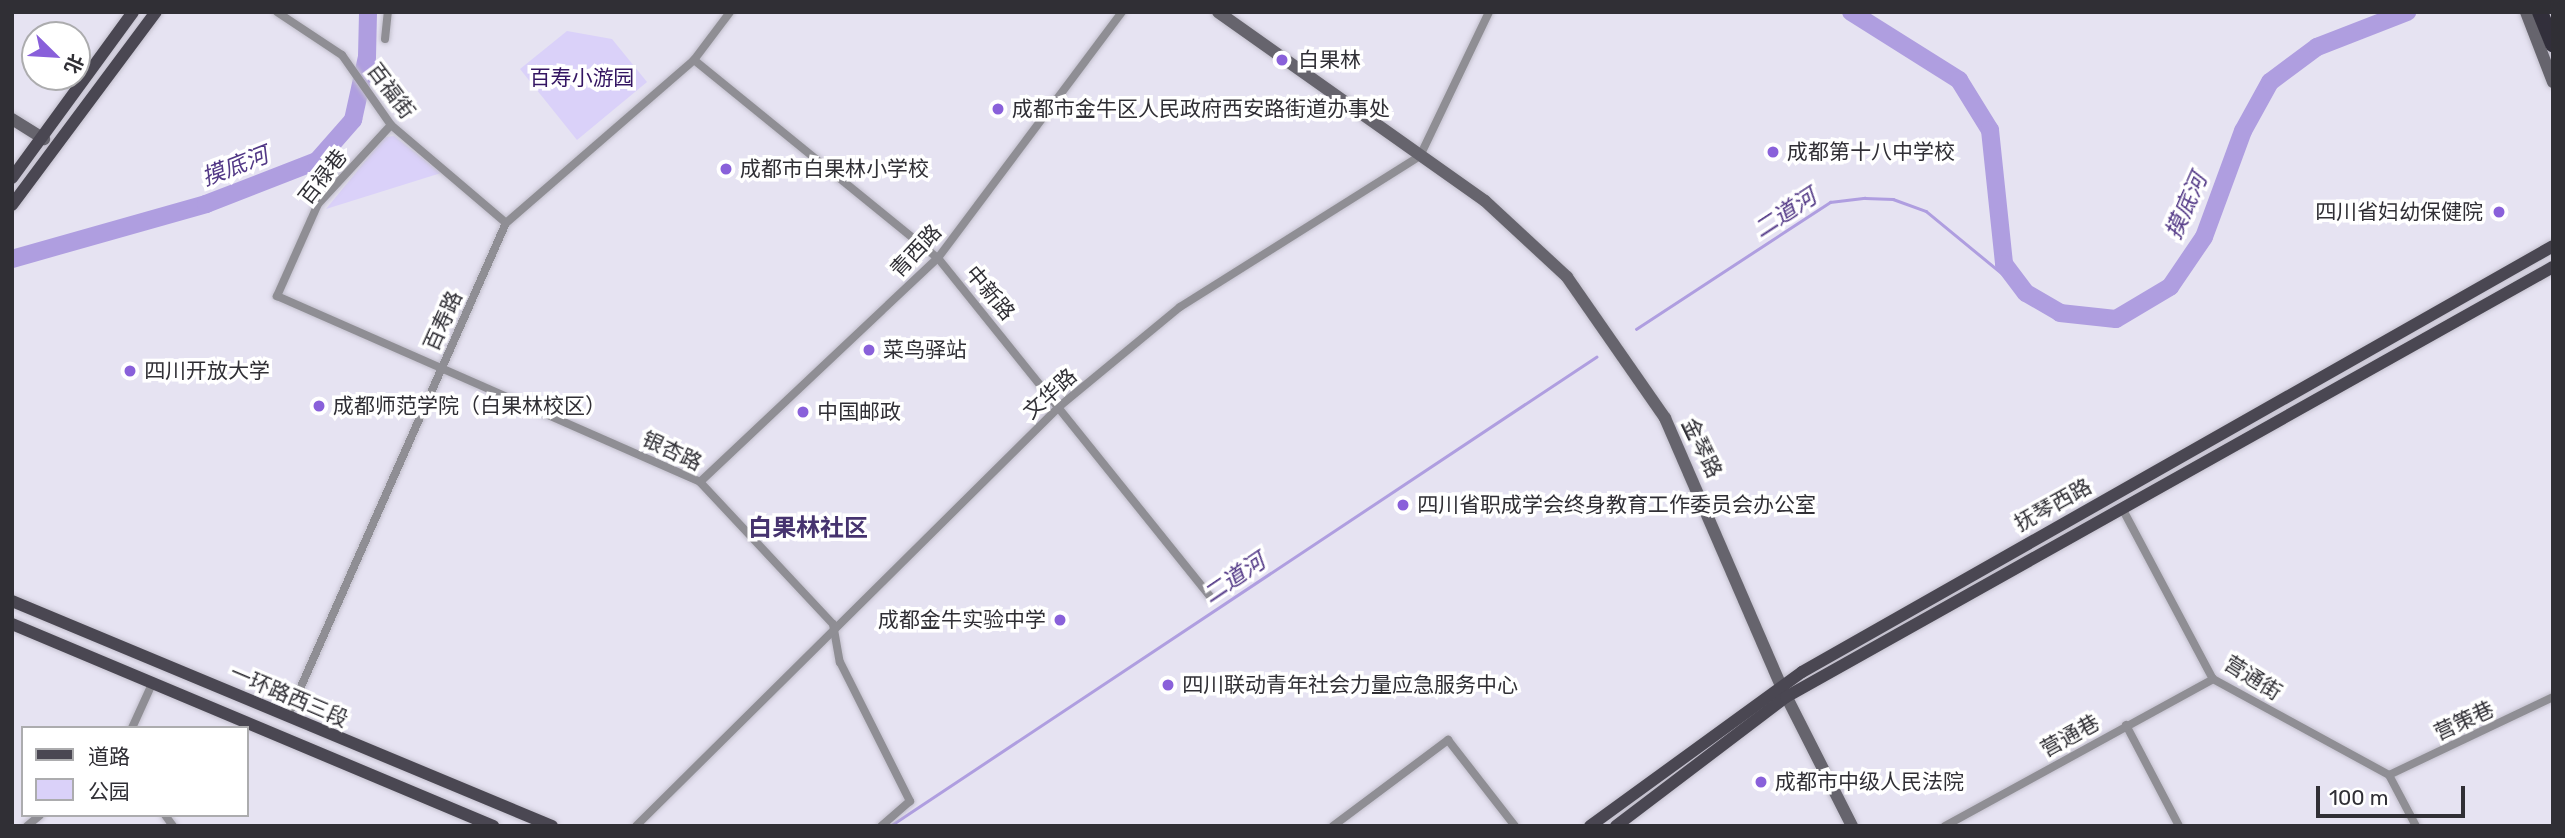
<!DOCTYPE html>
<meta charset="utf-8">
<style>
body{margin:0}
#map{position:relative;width:2565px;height:838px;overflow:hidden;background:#e6e3f2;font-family:Rubik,"Noto Sans SC",sans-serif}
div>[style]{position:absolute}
.green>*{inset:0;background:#dad1f9}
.stream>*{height:2.5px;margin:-1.25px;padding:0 1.25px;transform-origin:1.25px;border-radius:1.25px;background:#af9ee0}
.river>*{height:18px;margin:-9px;padding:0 9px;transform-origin:9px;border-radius:9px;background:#af9ee0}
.roads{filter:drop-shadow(0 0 2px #c2bfcc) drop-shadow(0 0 2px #c2bfcc)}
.street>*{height:8px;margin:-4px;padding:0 4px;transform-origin:4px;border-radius:4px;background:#8f8e94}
.secondary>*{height:12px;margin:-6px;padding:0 6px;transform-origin:6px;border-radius:6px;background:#66646d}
.primary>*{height:12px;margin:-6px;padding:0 6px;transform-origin:6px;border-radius:6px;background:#4a4752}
.highway>*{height:16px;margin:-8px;padding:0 8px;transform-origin:8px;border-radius:8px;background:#322f3b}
.dots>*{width:19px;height:19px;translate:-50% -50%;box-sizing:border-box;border:4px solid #fff;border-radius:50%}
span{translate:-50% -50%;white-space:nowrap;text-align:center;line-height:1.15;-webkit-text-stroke:7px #fff;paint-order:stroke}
.poi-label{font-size:21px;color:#302f35}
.left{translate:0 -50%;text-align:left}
.right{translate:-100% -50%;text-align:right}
.park-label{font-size:21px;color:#341562}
.street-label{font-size:21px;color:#302f35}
.water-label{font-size:23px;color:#523886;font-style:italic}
.quarter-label{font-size:24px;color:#46336f;font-weight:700}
.frame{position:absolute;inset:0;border:14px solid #302f35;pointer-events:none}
.legend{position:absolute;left:21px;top:726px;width:228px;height:91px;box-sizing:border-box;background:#fff;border:2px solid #acacae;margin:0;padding:9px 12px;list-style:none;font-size:21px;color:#302f35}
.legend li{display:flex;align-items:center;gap:14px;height:35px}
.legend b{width:35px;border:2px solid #acacae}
.north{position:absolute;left:21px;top:21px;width:70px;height:70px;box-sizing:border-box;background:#fff;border:2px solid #acacae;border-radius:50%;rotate:114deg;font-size:19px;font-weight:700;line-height:28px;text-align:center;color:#302f35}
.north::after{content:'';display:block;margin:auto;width:24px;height:32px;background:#8960da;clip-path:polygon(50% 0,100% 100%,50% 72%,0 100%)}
.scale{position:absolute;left:2316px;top:786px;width:149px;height:32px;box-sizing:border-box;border:4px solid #302f35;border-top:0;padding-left:9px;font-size:21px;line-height:24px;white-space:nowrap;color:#302f35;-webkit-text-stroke:5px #fff;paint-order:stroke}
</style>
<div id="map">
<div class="green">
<i style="clip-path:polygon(567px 31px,612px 39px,647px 82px,577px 140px,520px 69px)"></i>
<i style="clip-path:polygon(394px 136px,441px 173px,326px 209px,385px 137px)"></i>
</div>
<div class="stream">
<i style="left:1636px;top:329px;width:232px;rotate:-33.2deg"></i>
<i style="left:1830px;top:202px;width:35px;rotate:-7deg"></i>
<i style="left:1865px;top:198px;width:28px;rotate:2deg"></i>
<i style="left:1893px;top:199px;width:35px;rotate:20deg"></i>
<i style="left:1926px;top:211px;width:129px;rotate:39.4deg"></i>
<i style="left:890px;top:826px;width:848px;rotate:-33.6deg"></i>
</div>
<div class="river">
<i style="left:1851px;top:12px;width:128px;rotate:32.2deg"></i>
<i style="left:1959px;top:80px;width:59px;rotate:58.2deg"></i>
<i style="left:1990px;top:130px;width:135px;rotate:84deg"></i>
<i style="left:2004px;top:264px;width:36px;rotate:53deg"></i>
<i style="left:2026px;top:293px;width:39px;rotate:30deg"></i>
<i style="left:2060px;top:313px;width:56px;rotate:6.1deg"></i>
<i style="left:2116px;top:319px;width:63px;rotate:-30.7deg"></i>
<i style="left:2170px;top:287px;width:60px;rotate:-55.8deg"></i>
<i style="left:2204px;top:237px;width:113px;rotate:-69.8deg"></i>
<i style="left:2243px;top:131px;width:56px;rotate:-61.1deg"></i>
<i style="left:2270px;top:82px;width:59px;rotate:-36.7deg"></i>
<i style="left:2317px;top:47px;width:97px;rotate:-21.3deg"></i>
<i style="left:12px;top:259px;width:202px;rotate:-15.8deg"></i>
<i style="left:206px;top:204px;width:119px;rotate:-21.2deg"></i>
<i style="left:317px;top:161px;width:55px;rotate:-48.7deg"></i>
<i style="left:353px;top:120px;width:65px;rotate:-77.5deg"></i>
<i style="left:367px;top:57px;width:45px;rotate:-88.7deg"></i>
</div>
<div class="roads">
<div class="street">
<i style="left:277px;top:12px;width:78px;rotate:33.5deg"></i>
<i style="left:342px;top:55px;width:85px;rotate:55deg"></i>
<i style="left:391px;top:125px;width:151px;rotate:40.4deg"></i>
<i style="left:385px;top:39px;width:27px;rotate:-84deg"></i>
<i style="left:694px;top:60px;width:314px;rotate:39.1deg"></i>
<i style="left:938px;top:258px;width:435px;rotate:51.2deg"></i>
<i style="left:391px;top:125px;width:108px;rotate:132.7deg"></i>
<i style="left:318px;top:204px;width:101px;rotate:114deg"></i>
<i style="left:277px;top:296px;width:462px;rotate:23.7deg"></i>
<i style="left:700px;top:482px;width:195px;rotate:46.9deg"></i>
<i style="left:833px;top:624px;width:39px;rotate:80deg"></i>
<i style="left:840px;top:662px;width:156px;rotate:63.3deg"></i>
<i style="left:910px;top:801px;width:38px;rotate:139deg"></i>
<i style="left:700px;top:482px;width:327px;rotate:-43.3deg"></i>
<i style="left:938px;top:258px;width:307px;rotate:-53.2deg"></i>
<i style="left:2123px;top:510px;width:191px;rotate:62deg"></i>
<i style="left:2213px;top:679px;width:200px;rotate:28.6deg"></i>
<i style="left:2389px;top:775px;width:58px;rotate:62.1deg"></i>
<i style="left:288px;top:716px;width:539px;rotate:-66.15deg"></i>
<i style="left:506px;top:223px;width:249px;rotate:-40.9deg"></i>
<i style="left:694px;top:60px;width:60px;rotate:-53.1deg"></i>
<i style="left:2126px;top:725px;width:114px;rotate:62.3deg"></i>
<i style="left:132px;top:728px;width:48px;rotate:-65.6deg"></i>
<i style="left:2389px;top:775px;width:182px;rotate:-25.4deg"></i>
<i style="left:165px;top:815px;width:14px;rotate:54deg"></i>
<i style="left:27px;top:826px;width:17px;rotate:-40deg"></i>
<i style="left:636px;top:826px;width:598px;rotate:-44.73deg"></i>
<i style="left:1061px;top:405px;width:154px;rotate:-39.5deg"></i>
<i style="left:1180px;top:307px;width:284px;rotate:-32.2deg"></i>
<i style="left:1420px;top:156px;width:160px;rotate:-64.4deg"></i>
<i style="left:1333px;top:826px;width:144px;rotate:-36.8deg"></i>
<i style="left:1448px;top:740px;width:109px;rotate:52.1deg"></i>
<i style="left:1945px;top:826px;width:306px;rotate:-28.7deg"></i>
</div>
<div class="secondary">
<i style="left:1218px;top:12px;width:327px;rotate:35.3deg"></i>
<i style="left:1485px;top:201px;width:112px;rotate:42.8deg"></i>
<i style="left:1567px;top:277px;width:172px;rotate:55.2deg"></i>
<i style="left:1665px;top:418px;width:292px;rotate:66.6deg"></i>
<i style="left:1781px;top:686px;width:157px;rotate:63.1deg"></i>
<i style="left:2526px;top:12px;width:75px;rotate:68.9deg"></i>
<i style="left:12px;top:119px;width:38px;rotate:32deg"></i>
</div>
<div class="primary">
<i style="left:12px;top:178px;width:205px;rotate:-53.9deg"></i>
<i style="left:12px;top:205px;width:241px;rotate:-53.3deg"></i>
<i style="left:12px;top:601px;width:585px;rotate:22.62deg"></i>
<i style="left:12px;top:624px;width:522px;rotate:22.78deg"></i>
<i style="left:1590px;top:826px;width:262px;rotate:-36deg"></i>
<i style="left:1802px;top:672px;width:863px;rotate:-29.56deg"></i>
<i style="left:1616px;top:826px;width:213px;rotate:-37.2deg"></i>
<i style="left:1786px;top:697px;width:879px;rotate:-29.28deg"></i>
</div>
<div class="highway">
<i style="left:2540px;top:12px;width:35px;rotate:68deg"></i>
</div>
</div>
<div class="dots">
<i style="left:1282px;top:60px;background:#8960da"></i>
<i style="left:998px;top:109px;background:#8960da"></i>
<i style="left:1773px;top:152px;background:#8960da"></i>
<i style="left:726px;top:169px;background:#8960da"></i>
<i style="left:2499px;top:212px;background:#8960da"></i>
<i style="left:869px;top:350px;background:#8960da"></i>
<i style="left:130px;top:371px;background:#8960da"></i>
<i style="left:319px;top:406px;background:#8960da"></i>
<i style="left:803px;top:412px;background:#8960da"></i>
<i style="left:1403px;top:505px;background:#8960da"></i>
<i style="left:1060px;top:620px;background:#8960da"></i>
<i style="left:1168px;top:685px;background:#8960da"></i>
<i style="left:1761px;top:782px;background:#8960da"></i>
</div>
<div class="poi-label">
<span class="left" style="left:1298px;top:60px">白果林</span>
<span class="left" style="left:1012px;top:109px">成都市金牛区人民政府西安路街道办事处</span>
<span class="left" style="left:1787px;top:152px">成都第十八中学校</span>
<span class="left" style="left:740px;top:169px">成都市白果林小学校</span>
<span class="right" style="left:2483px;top:212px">四川省妇幼保健院</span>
<span class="left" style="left:883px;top:350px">菜鸟驿站</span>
<span class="left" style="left:144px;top:371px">四川开放大学</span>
<span class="left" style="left:333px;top:406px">成都师范学院（白果林校区）</span>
<span class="left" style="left:817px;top:412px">中国邮政</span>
<span class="left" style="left:1417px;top:505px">四川省职成学会终身教育工作委员会办公室</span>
<span class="right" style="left:1046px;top:620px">成都金牛实验中学</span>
<span class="left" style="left:1182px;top:685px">四川联动青年社会力量应急服务中心</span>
<span class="left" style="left:1775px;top:782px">成都市中级人民法院</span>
</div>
<div class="park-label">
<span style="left:582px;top:78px">百寿小游园</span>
</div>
<div class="street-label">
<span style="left:391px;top:91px;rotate:53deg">百福街</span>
<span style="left:323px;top:177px;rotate:-52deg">百禄巷</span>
<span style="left:916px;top:251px;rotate:-47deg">青西路</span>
<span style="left:990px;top:293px;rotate:50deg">中新路</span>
<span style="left:443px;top:321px;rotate:-66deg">百寿路</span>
<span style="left:1050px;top:394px;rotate:-42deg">文华路</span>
<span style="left:1702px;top:448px;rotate:64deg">金琴路</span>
<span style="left:672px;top:451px;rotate:25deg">银杏路</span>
<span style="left:2053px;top:505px;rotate:-29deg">抚琴西路</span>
<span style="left:2253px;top:678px;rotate:32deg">营通街</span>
<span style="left:289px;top:696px;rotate:23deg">一环路西三段</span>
<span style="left:2464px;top:721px;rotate:-25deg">营策巷</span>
<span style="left:2070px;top:736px;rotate:-29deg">营通巷</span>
</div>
<div class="water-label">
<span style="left:235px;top:166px;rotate:-21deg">摸底河</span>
<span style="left:2186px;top:206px;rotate:-66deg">摸底河</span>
<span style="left:1785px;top:213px;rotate:-33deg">二道河</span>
<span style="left:1234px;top:578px;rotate:-34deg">二道河</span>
</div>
<div class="quarter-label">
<span style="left:808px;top:529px">白果林社区</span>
</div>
<div class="frame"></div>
<ul class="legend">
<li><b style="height:9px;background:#4a4752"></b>道路</li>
<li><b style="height:19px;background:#dad1f9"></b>公园</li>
</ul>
<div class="north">北</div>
<div class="scale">100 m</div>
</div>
